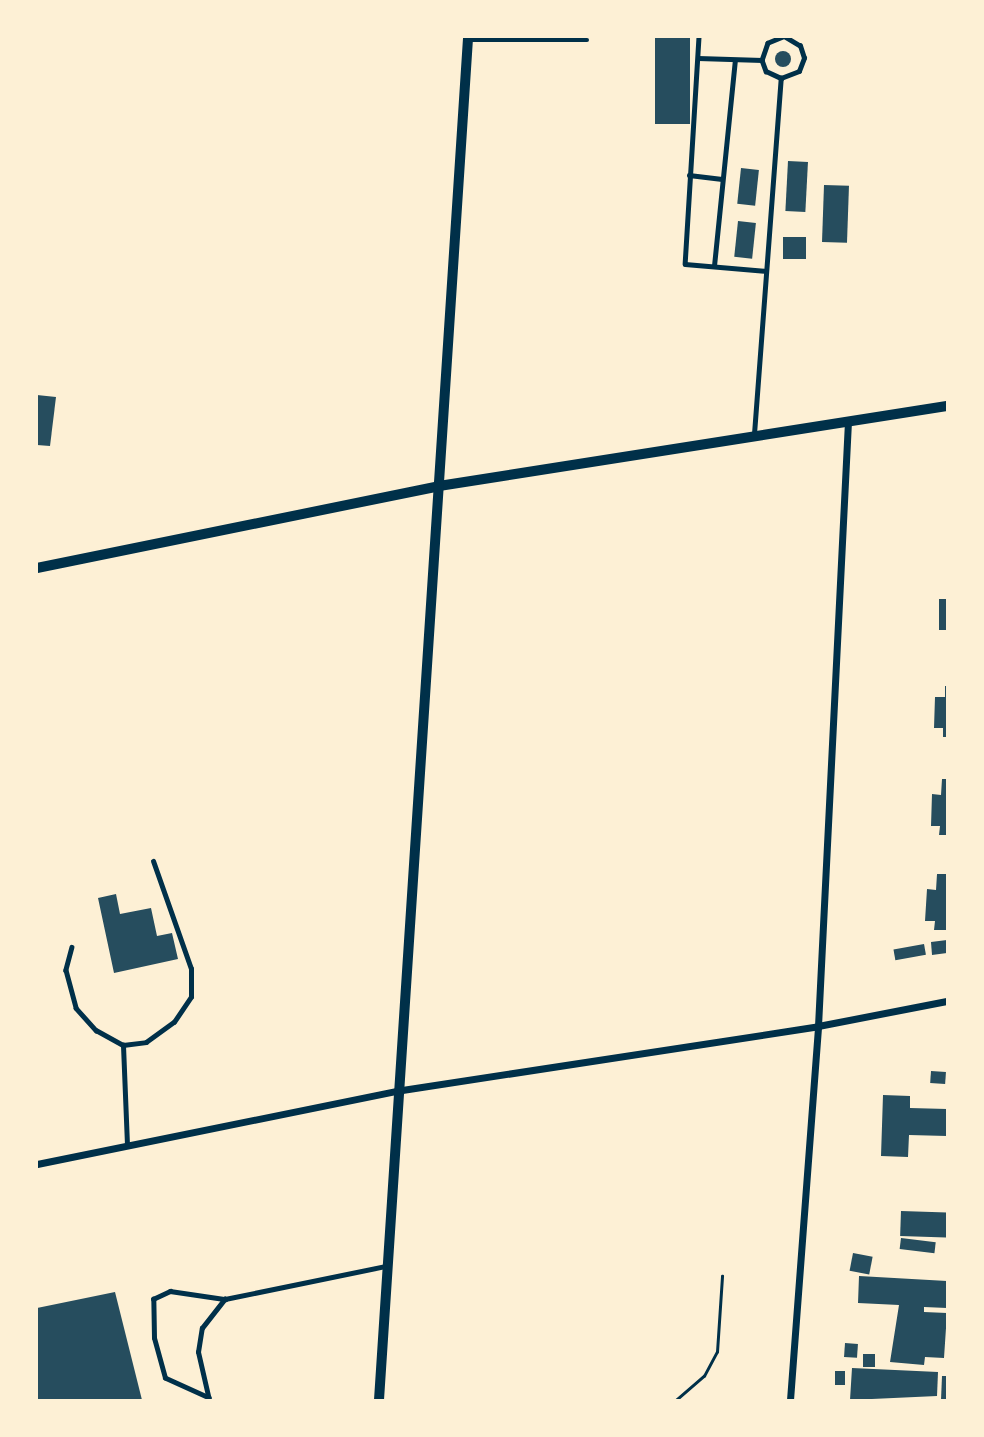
<!DOCTYPE html>
<style>
body{margin:0}
#map{position:relative;width:984px;height:1437px;overflow:hidden;background:#fdf0d5;font-family:Mulish,sans-serif}
div>[style]{position:absolute}
.building>*{inset:0;background:#264d5e;transform-origin:0 0}
.round{border-radius:50%}
.path>*{height:2.5px;margin:-1.25px;padding:0 1.25px;transform-origin:1.25px;border-radius:1.25px;background:#003049}
.service>*{height:4.5px;margin:-2.25px;padding:0 2.25px;transform-origin:2.25px;border-radius:2.25px;background:#003049}
.minor>*{height:7px;margin:-3.5px;padding:0 3.5px;transform-origin:3.5px;border-radius:3.5px;background:#003049}
.tertiary>*{height:10px;margin:-5px;padding:0 5px;transform-origin:5px;border-radius:5px;background:#003049}
span{translate:-50% -50%;white-space:nowrap;text-align:center;line-height:1.15;-webkit-text-stroke:7px #fdf0d5;paint-order:stroke}
.frame{position:absolute;inset:0;border:38px solid #fdf0d5;pointer-events:none}
</style>
<div id="map">
<div class="building">
<i style="left:655px;top:37px;width:35px;height:87px"></i>
<i class="round" style="left:775px;top:51px;width:16px;height:16px"></i>
<i style="left:788px;top:161px;width:20px;height:50px;rotate:3deg"></i>
<i style="left:741px;top:168px;width:18px;height:36px;rotate:6deg"></i>
<i style="left:824px;top:185px;width:25px;height:57px;rotate:2deg"></i>
<i style="left:738px;top:221px;width:18px;height:36px;rotate:6deg"></i>
<i style="left:783px;top:237px;width:23px;height:22px"></i>
<i style="clip-path:polygon(37px 395px,56px 397px,50px 446px,37px 445px)"></i>
<i style="left:939px;top:599px;width:8px;height:31px"></i>
<i style="clip-path:polygon(945px 686px,947px 686px,947px 737px,943px 737px,943px 728px,934px 728px,935px 697px,945px 697px)"></i>
<i style="clip-path:polygon(942px 779px,947px 779px,947px 835px,939px 835px,940px 826px,931px 826px,932px 794px,941px 795px)"></i>
<i style="clip-path:polygon(937px 874px,947px 874px,947px 930px,934px 930px,935px 921px,925px 921px,927px 889px,936px 890px)"></i>
<i style="clip-path:polygon(116px 894px,120px 914px,151px 908px,157px 936px,172px 933px,178px 959px,114px 973px,98px 898px)"></i>
<i style="clip-path:polygon(947px 940px,947px 953px,932px 955px,931px 942px)"></i>
<i style="left:924px;top:944px;width:11px;height:31px;rotate:80deg"></i>
<i style="left:931px;top:1071px;width:15px;height:12px;rotate:4deg"></i>
<i style="clip-path:polygon(883px 1095px,910px 1096px,910px 1108px,947px 1109px,947px 1136px,909px 1135px,908px 1157px,881px 1156px)"></i>
<i style="left:901px;top:1211px;width:46px;height:25px;rotate:2deg"></i>
<i style="left:901px;top:1238px;width:35px;height:11px;rotate:7deg"></i>
<i style="left:853px;top:1253px;width:20px;height:18px;rotate:11deg"></i>
<i style="clip-path:polygon(859px 1276px,947px 1281px,947px 1308px,924px 1307px,924px 1312px,947px 1313px,944px 1358px,925px 1357px,924px 1365px,890px 1362px,899px 1305px,858px 1303px)"></i>
<i style="clip-path:polygon(115px 1292px,142px 1400px,37px 1400px,37px 1308px)"></i>
<i style="left:845px;top:1343px;width:13px;height:14px;rotate:4deg"></i>
<i style="left:863px;top:1354px;width:12px;height:13px"></i>
<i style="clip-path:polygon(852px 1368px,938px 1372px,937px 1396px,850px 1400px)"></i>
<i style="left:835px;top:1371px;width:10px;height:14px"></i>
<i style="clip-path:polygon(942px 1376px,947px 1376px,947px 1400px,941px 1400px)"></i>
</div>
<div class="path">
<i style="left:676px;top:1400px;width:37px;rotate:-41deg"></i>
<i style="left:704px;top:1376px;width:27px;rotate:-62deg"></i>
<i style="left:717px;top:1352px;width:76px;rotate:-86.2deg"></i>
</div>
<div class="service">
<i style="left:699px;top:37px;width:227px;rotate:93.5deg"></i>
<i style="left:685px;top:264px;width:81px;rotate:4.9deg"></i>
<i style="left:783px;top:37px;width:16px;rotate:158deg"></i>
<i style="left:768px;top:43px;width:18px;rotate:109deg"></i>
<i style="left:762px;top:60px;width:12px;rotate:70deg"></i>
<i style="left:766px;top:71px;width:17px;rotate:25deg"></i>
<i style="left:781px;top:78px;width:19px;rotate:-21deg"></i>
<i style="left:799px;top:71px;width:14px;rotate:-69deg"></i>
<i style="left:804px;top:58px;width:13px;rotate:-108deg"></i>
<i style="left:800px;top:46px;width:17px;rotate:-149deg"></i>
<i style="left:469px;top:40px;width:118px"></i>
<i style="left:698px;top:58px;width:64px;rotate:1.8deg"></i>
<i style="left:689px;top:175px;width:33px;rotate:7deg"></i>
<i style="left:714px;top:266px;width:206px;rotate:-84.2deg"></i>
<i style="left:754px;top:434px;width:357px;rotate:-85.7deg"></i>
<i style="left:72px;top:947px;width:24px;rotate:105deg"></i>
<i style="left:66px;top:970px;width:39px;rotate:75deg"></i>
<i style="left:76px;top:1008px;width:30px;rotate:48deg"></i>
<i style="left:96px;top:1030px;width:31px;rotate:29deg"></i>
<i style="left:127px;top:1145px;width:100px;rotate:-92.3deg"></i>
<i style="left:123px;top:1045px;width:23px;rotate:-7deg"></i>
<i style="left:146px;top:1042px;width:34px;rotate:-36deg"></i>
<i style="left:174px;top:1022px;width:30px;rotate:-56deg"></i>
<i style="left:191px;top:997px;width:28px;rotate:-90deg"></i>
<i style="left:191px;top:969px;width:114px;rotate:-109.4deg"></i>
<i style="left:209px;top:1398px;width:48px;rotate:-155.6deg"></i>
<i style="left:165px;top:1378px;width:41px;rotate:-105.4deg"></i>
<i style="left:154px;top:1338px;width:39px;rotate:-91deg"></i>
<i style="left:153px;top:1299px;width:19px;rotate:-25deg"></i>
<i style="left:170px;top:1291px;width:56px;rotate:8.3deg"></i>
<i style="left:209px;top:1400px;width:49px;rotate:-102.9deg"></i>
<i style="left:198px;top:1352px;width:24px;rotate:-81deg"></i>
<i style="left:202px;top:1328px;width:37px;rotate:-52deg"></i>
<i style="left:225px;top:1299px;width:164px;rotate:-11.6deg"></i>
</div>
<div class="minor">
<i style="left:37px;top:1164px;width:372px;rotate:-11.5deg"></i>
<i style="left:402px;top:1090px;width:421px;rotate:-8.7deg"></i>
<i style="left:818px;top:1026px;width:131px;rotate:-11deg"></i>
<i style="left:790px;top:1400px;width:375px;rotate:-85.7deg"></i>
<i style="left:818px;top:1026px;width:605px;rotate:-87.16deg"></i>
</div>
<div class="tertiary">
<i style="left:37px;top:568px;width:410px;rotate:-11.5deg"></i>
<i style="left:439px;top:486px;width:514px;rotate:-8.95deg"></i>
<i style="left:379px;top:1400px;width:1366px;rotate:-86.26deg"></i>
</div>
<div class="frame"></div>
</div>
